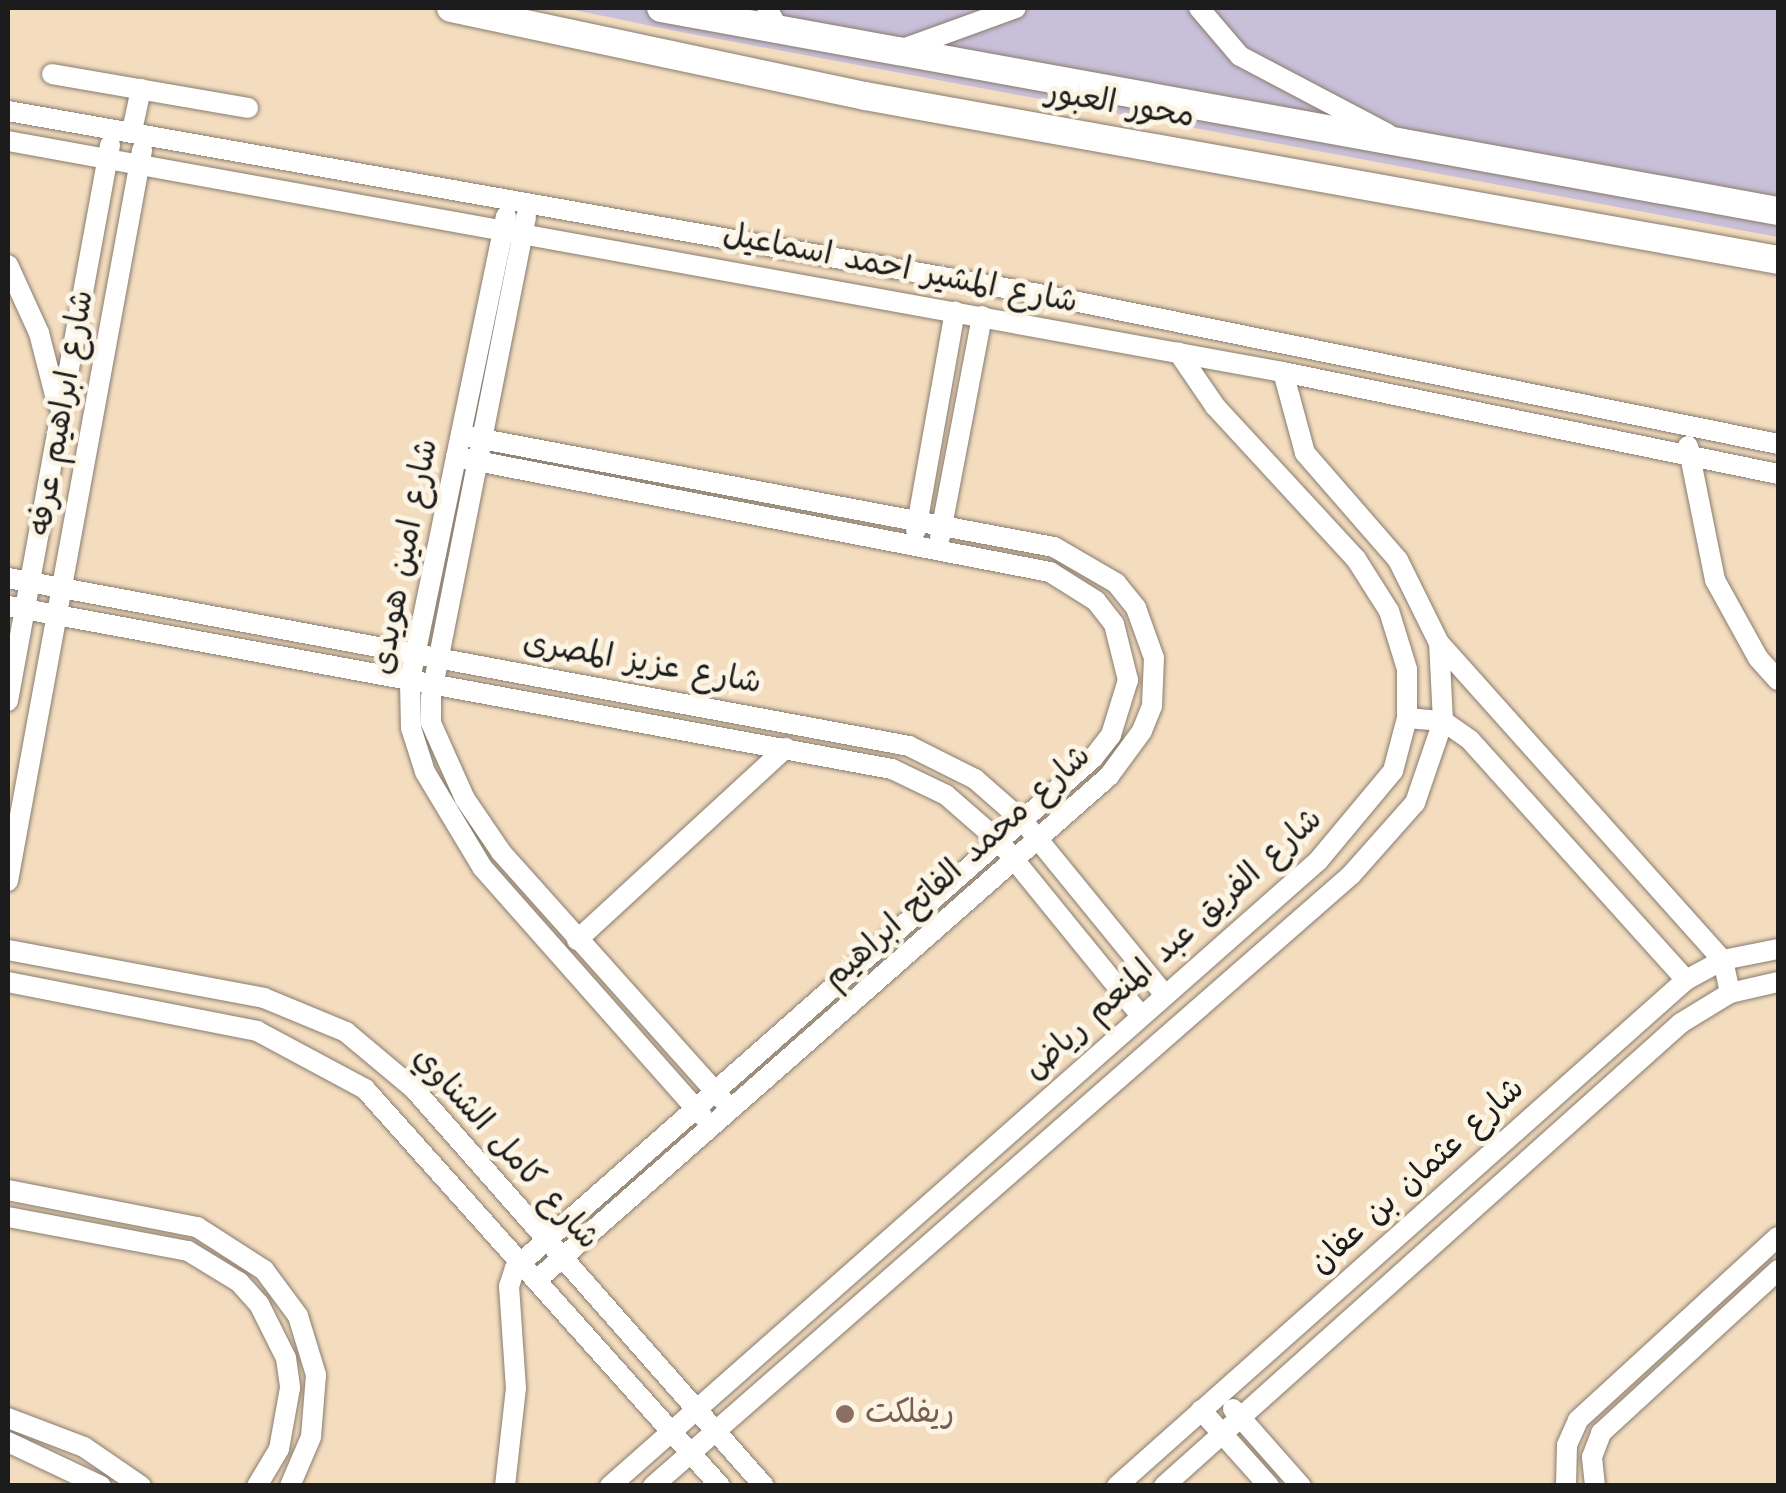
<!DOCTYPE html>
<meta charset="utf-8">
<style>
body{margin:0}
#map{position:relative;width:1786px;height:1493px;overflow:hidden;background:#f4ddbf;font-family:Kalam,"Playpen Sans Arabic",sans-serif}
div>[style]{position:absolute}
.industrial>*{inset:0;background:#c8bfd8}
.roads{filter:drop-shadow(0 0 2px #887c6e) drop-shadow(0 0 2px #887c6e)}
.minor>*{height:20px;margin:-10px;padding:0 10px;transform-origin:10px;border-radius:10px;background:#fff}
.highway>*{height:28px;margin:-14px;padding:0 14px;transform-origin:14px;border-radius:14px;background:#fff}
.dots>*{width:28px;height:28px;translate:-50% -50%;box-sizing:border-box;border:5px solid #fcf5e5;border-radius:50%}
span{translate:-50% -50%;white-space:nowrap;text-align:center;line-height:1.15;-webkit-text-stroke:10px #fcf5e5;paint-order:stroke}
.street-label{font-size:32px;color:#1c1c1c}
.education-label{font-size:32px;color:#785e54}
.left{translate:0 -50%;text-align:left}
.frame{position:absolute;inset:0;border:10px solid #1c1c1c;pointer-events:none}
</style>
<div id="map">
<div class="industrial">
<i style="clip-path:polygon(565px 8px,1778px 8px,1778px 237px,676px 31px)"></i>
</div>
<div class="roads">
<div class="minor">
<i style="left:767px;top:8px;width:25px;rotate:61deg"></i>
<i style="left:1199px;top:8px;width:63px;rotate:49.5deg"></i>
<i style="left:1240px;top:56px;width:167px;rotate:27.8deg"></i>
<i style="left:900px;top:50px;width:123px;rotate:-19.9deg"></i>
<i style="left:52px;top:74px;width:199px;rotate:9.8deg"></i>
<i style="left:8px;top:111px;width:1047px;rotate:10.07deg"></i>
<i style="left:1039px;top:294px;width:754px;rotate:11.47deg"></i>
<i style="left:132px;top:131px;width:43px;rotate:-77.9deg"></i>
<i style="left:8px;top:141px;width:1296px;rotate:10.27deg"></i>
<i style="left:1283px;top:372px;width:505px;rotate:11.64deg"></i>
<i style="left:506px;top:216px;width:475px;rotate:101.7deg"></i>
<i style="left:410px;top:681px;width:47px;rotate:88.8deg"></i>
<i style="left:411px;top:728px;width:46px;rotate:72.3deg"></i>
<i style="left:425px;top:772px;width:111px;rotate:59deg"></i>
<i style="left:482px;top:867px;width:332px;rotate:48.5deg"></i>
<i style="left:526px;top:217px;width:490px;rotate:101.2deg"></i>
<i style="left:431px;top:698px;width:25px;rotate:90deg"></i>
<i style="left:431px;top:723px;width:83px;rotate:65.9deg"></i>
<i style="left:465px;top:799px;width:64px;rotate:55.8deg"></i>
<i style="left:501px;top:852px;width:333px;rotate:48.2deg"></i>
<i style="left:8px;top:265px;width:75px;rotate:65.5deg"></i>
<i style="left:39px;top:333px;width:72px;rotate:75.6deg"></i>
<i style="left:461px;top:435px;width:603px;rotate:10.7deg"></i>
<i style="left:1054px;top:547px;width:72px;rotate:30.1deg"></i>
<i style="left:1116px;top:583px;width:32px;rotate:51deg"></i>
<i style="left:1136px;top:608px;width:53px;rotate:70.2deg"></i>
<i style="left:1154px;top:658px;width:48px;rotate:92.4deg"></i>
<i style="left:1152px;top:706px;width:27px;rotate:112deg"></i>
<i style="left:1142px;top:731px;width:56px;rotate:126.3deg"></i>
<i style="left:1109px;top:776px;width:761px;rotate:138.62deg"></i>
<i style="left:1688px;top:446px;width:137px;rotate:78.6deg"></i>
<i style="left:1715px;top:580px;width:89px;rotate:61.1deg"></i>
<i style="left:1758px;top:658px;width:30px;rotate:48deg"></i>
<i style="left:456px;top:457px;width:605px;rotate:10.96deg"></i>
<i style="left:1050px;top:572px;width:54px;rotate:32.2deg"></i>
<i style="left:1096px;top:601px;width:29px;rotate:52deg"></i>
<i style="left:1114px;top:624px;width:58px;rotate:76deg"></i>
<i style="left:1128px;top:680px;width:58px;rotate:107.2deg"></i>
<i style="left:1111px;top:735px;width:29px;rotate:128deg"></i>
<i style="left:1093px;top:758px;width:771px;rotate:138.58deg"></i>
<i style="left:515px;top:1268px;width:19px;rotate:108deg"></i>
<i style="left:509px;top:1286px;width:102px;rotate:86.1deg"></i>
<i style="left:516px;top:1388px;width:99px;rotate:96.4deg"></i>
<i style="left:916px;top:530px;width:222px;rotate:-79.9deg"></i>
<i style="left:940px;top:537px;width:225px;rotate:-79.2deg"></i>
<i style="left:8px;top:578px;width:917px;rotate:10.56deg"></i>
<i style="left:909px;top:746px;width:74px;rotate:26.6deg"></i>
<i style="left:975px;top:779px;width:64px;rotate:41.2deg"></i>
<i style="left:1023px;top:821px;width:225px;rotate:50.8deg"></i>
<i style="left:8px;top:606px;width:899px;rotate:10.45deg"></i>
<i style="left:892px;top:769px;width:60px;rotate:25.7deg"></i>
<i style="left:946px;top:795px;width:70px;rotate:41deg"></i>
<i style="left:999px;top:841px;width:225px;rotate:50.9deg"></i>
<i style="left:1440px;top:644px;width:424px;rotate:48.2deg"></i>
<i style="left:1723px;top:960px;width:34px;rotate:78deg"></i>
<i style="left:8px;top:701px;width:565px;rotate:-79.6deg"></i>
<i style="left:1407px;top:718px;width:36px;rotate:5deg"></i>
<i style="left:1443px;top:721px;width:33px;rotate:35deg"></i>
<i style="left:1470px;top:740px;width:323px;rotate:48deg"></i>
<i style="left:8px;top:881px;width:743px;rotate:-79.61deg"></i>
<i style="left:577px;top:940px;width:284px;rotate:-42.6deg"></i>
<i style="left:8px;top:950px;width:260px;rotate:10.6deg"></i>
<i style="left:264px;top:998px;width:89px;rotate:22.5deg"></i>
<i style="left:346px;top:1032px;width:89px;rotate:40deg"></i>
<i style="left:414px;top:1089px;width:529px;rotate:48.6deg"></i>
<i style="left:8px;top:982px;width:254px;rotate:11.1deg"></i>
<i style="left:257px;top:1031px;width:123px;rotate:28.2deg"></i>
<i style="left:365px;top:1089px;width:533px;rotate:48.2deg"></i>
<i style="left:8px;top:1190px;width:193px;rotate:11.1deg"></i>
<i style="left:197px;top:1227px;width:80px;rotate:32.7deg"></i>
<i style="left:264px;top:1270px;width:57px;rotate:53.5deg"></i>
<i style="left:298px;top:1316px;width:62px;rotate:73deg"></i>
<i style="left:316px;top:1375px;width:62px;rotate:94.6deg"></i>
<i style="left:311px;top:1437px;width:53px;rotate:113.2deg"></i>
<i style="left:8px;top:1217px;width:183px;rotate:10.7deg"></i>
<i style="left:188px;top:1251px;width:60px;rotate:31.3deg"></i>
<i style="left:239px;top:1282px;width:30px;rotate:48deg"></i>
<i style="left:259px;top:1304px;width:60px;rotate:63.4deg"></i>
<i style="left:286px;top:1358px;width:30px;rotate:82deg"></i>
<i style="left:290px;top:1388px;width:62px;rotate:100.2deg"></i>
<i style="left:279px;top:1449px;width:43px;rotate:120.7deg"></i>
<i style="left:1233px;top:1409px;width:103px;rotate:48.6deg"></i>
<i style="left:1201px;top:1410px;width:102px;rotate:48.2deg"></i>
<i style="left:8px;top:1418px;width:81px;rotate:20.9deg"></i>
<i style="left:84px;top:1447px;width:69px;rotate:34.4deg"></i>
<i style="left:8px;top:1442px;width:103px;rotate:25.3deg"></i>
<i style="left:610px;top:1486px;width:944px;rotate:-41.44deg"></i>
<i style="left:1318px;top:861px;width:117px;rotate:-50.2deg"></i>
<i style="left:1393px;top:771px;width:55px;rotate:-75.2deg"></i>
<i style="left:1407px;top:718px;width:49px;rotate:-90deg"></i>
<i style="left:1407px;top:669px;width:61px;rotate:-107.2deg"></i>
<i style="left:1389px;top:611px;width:62px;rotate:-122.4deg"></i>
<i style="left:1356px;top:559px;width:208px;rotate:-132.7deg"></i>
<i style="left:1215px;top:406px;width:65px;rotate:-124.4deg"></i>
<i style="left:653px;top:1486px;width:928px;rotate:-41.2deg"></i>
<i style="left:1351px;top:875px;width:96px;rotate:-48.4deg"></i>
<i style="left:1415px;top:803px;width:87px;rotate:-71.1deg"></i>
<i style="left:1443px;top:721px;width:78px;rotate:-92.9deg"></i>
<i style="left:1439px;top:643px;width:93px;rotate:-116.3deg"></i>
<i style="left:1398px;top:560px;width:142px;rotate:-131deg"></i>
<i style="left:1305px;top:453px;width:84px;rotate:-105.2deg"></i>
<i style="left:1117px;top:1486px;width:761px;rotate:-41.65deg"></i>
<i style="left:1686px;top:980px;width:42px;rotate:-28.4deg"></i>
<i style="left:1723px;top:960px;width:56px;rotate:-11.3deg"></i>
<i style="left:1164px;top:1486px;width:694px;rotate:-41.85deg"></i>
<i style="left:1681px;top:1023px;width:57px;rotate:-31.5deg"></i>
<i style="left:1730px;top:993px;width:49px;rotate:-12.9deg"></i>
<i style="left:1566px;top:1486px;width:41px;rotate:-88.6deg"></i>
<i style="left:1567px;top:1445px;width:27px;rotate:-66deg"></i>
<i style="left:1578px;top:1420px;width:271px;rotate:-42.5deg"></i>
<i style="left:1595px;top:1486px;width:29px;rotate:-96deg"></i>
<i style="left:1592px;top:1457px;width:26px;rotate:-69deg"></i>
<i style="left:1601px;top:1433px;width:241px;rotate:-42.6deg"></i>
</div>
<div class="highway">
<i style="left:451px;top:8px;width:423px;rotate:12deg"></i>
<i style="left:865px;top:96px;width:928px;rotate:10.18deg"></i>
<i style="left:661px;top:8px;width:1135px;rotate:10.3deg"></i>
</div>
</div>
<div class="dots">
<i style="left:845px;top:1414px;background:#8d6e63"></i>
</div>
<div class="street-label">
<span style="left:1120px;top:106px;rotate:10deg">محور العبور</span>
<span style="left:900px;top:270px;rotate:11deg">شارع المشير احمد اسماعيل</span>
<span style="left:63px;top:413px;rotate:-80deg">شارع ابراهيم عرفه</span>
<span style="left:406px;top:557px;rotate:-79deg">شارع امين هويدى</span>
<span style="left:642px;top:664px;rotate:10deg">شارع عزيز المصرى</span>
<span style="left:958px;top:868px;rotate:-42deg">شارع محمد الفاتح ابراهيم</span>
<span style="left:1174px;top:945px;rotate:-42deg">شارع الفريق عبد المنعم رياض</span>
<span style="left:505px;top:1149px;rotate:48deg">شارع كامل الشناوي</span>
<span style="left:1418px;top:1177px;rotate:-42deg">شارع عثمان بن عفان</span>
</div>
<div class="education-label">
<span class="left" style="left:865px;top:1414px">ريفلكت</span>
</div>
<div class="frame"></div>
</div>
